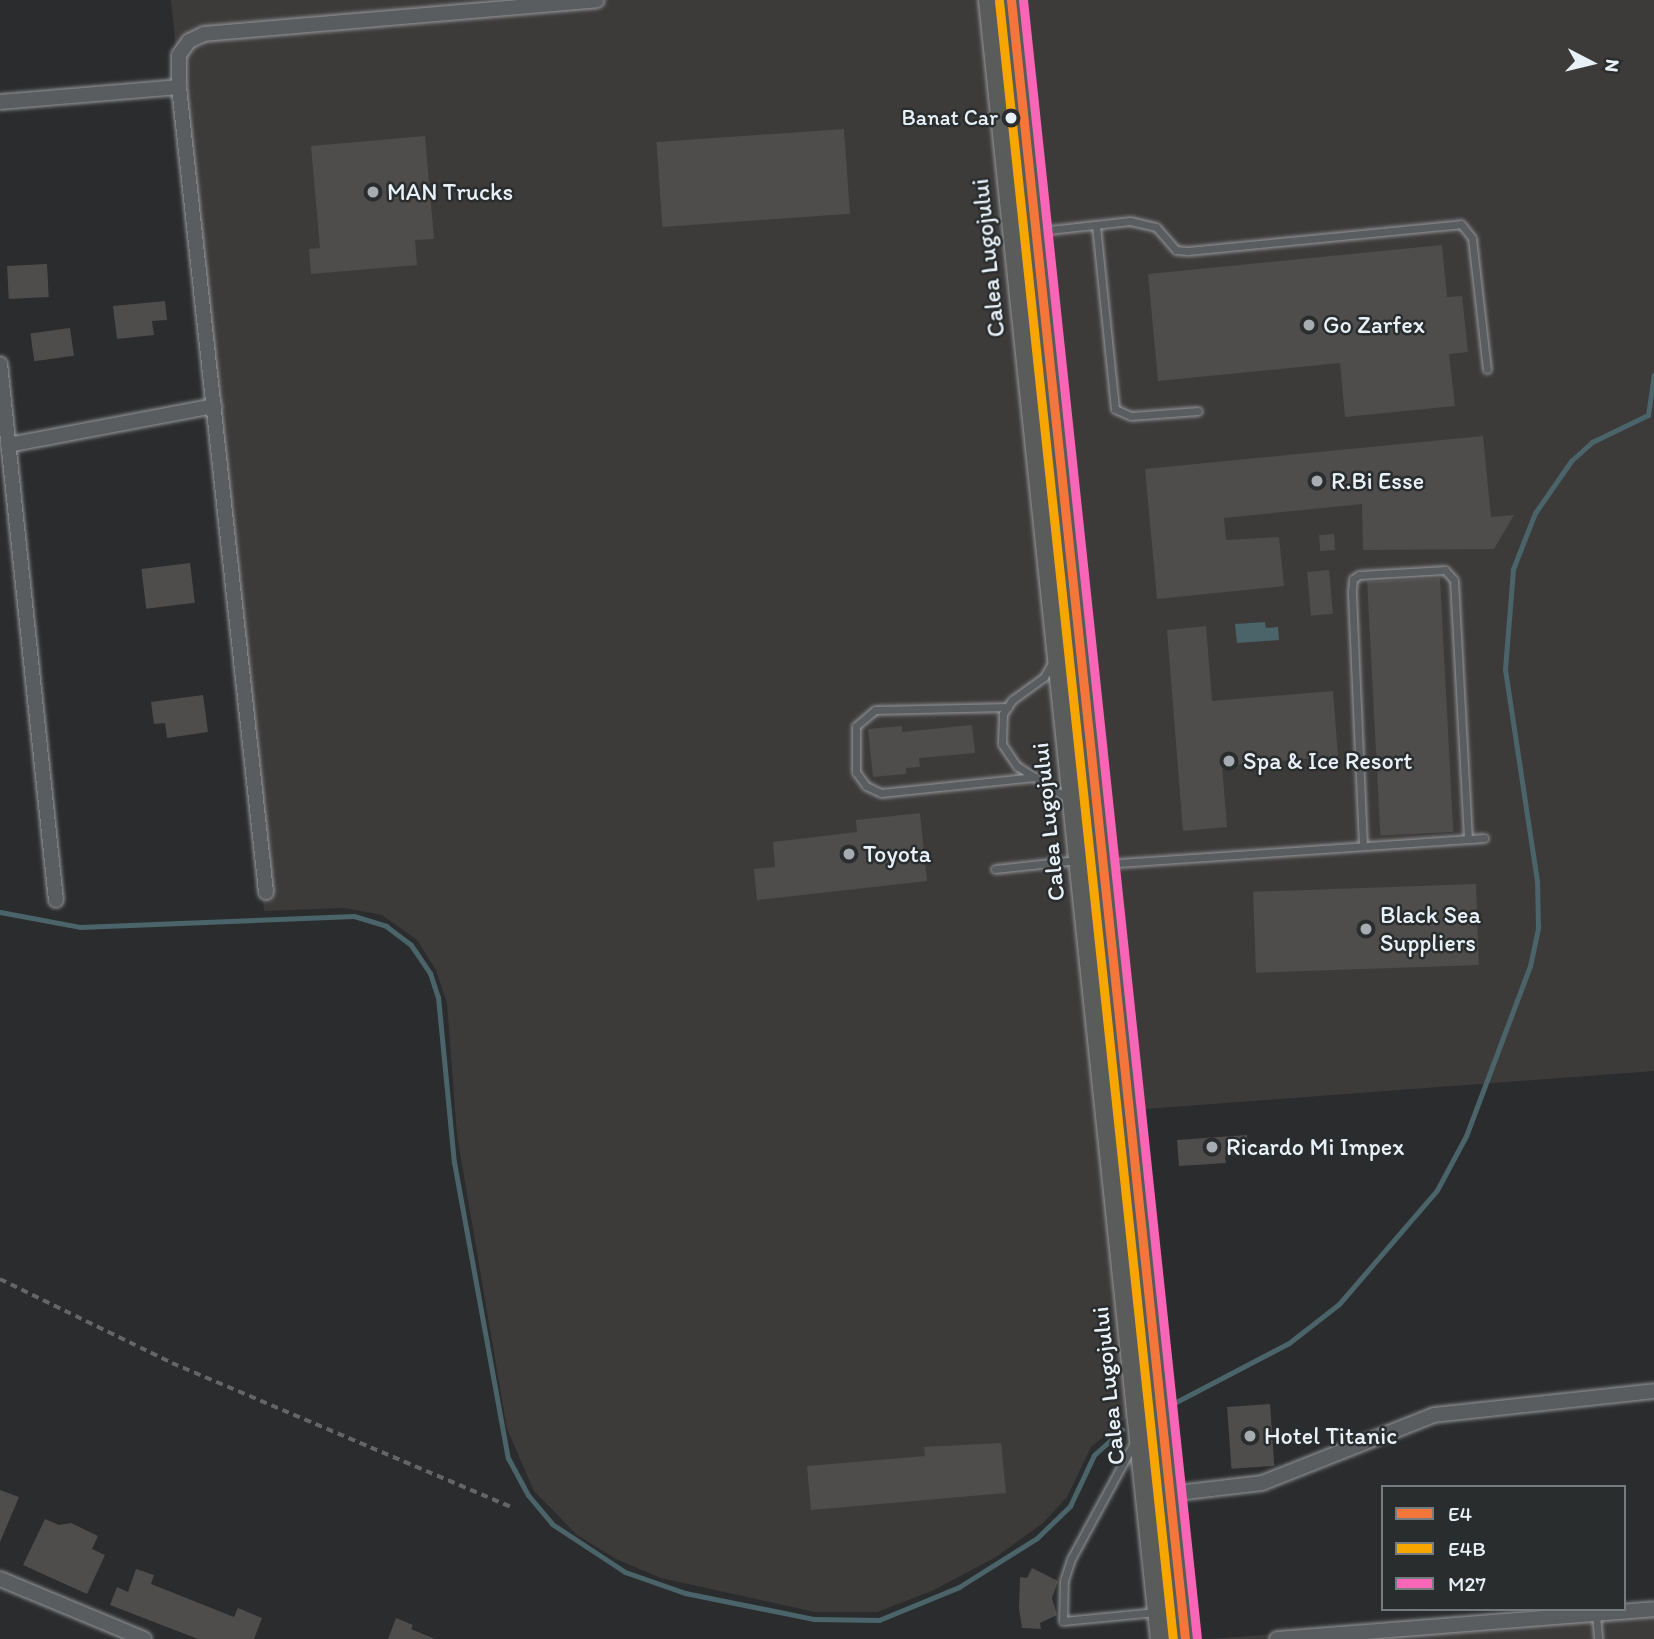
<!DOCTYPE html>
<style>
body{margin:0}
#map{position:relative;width:1654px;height:1639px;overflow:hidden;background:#2b2c2d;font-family:Itim,sans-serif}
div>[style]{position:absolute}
.built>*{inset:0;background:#3d3a3a}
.water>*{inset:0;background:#4a646a}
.stream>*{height:5px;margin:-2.5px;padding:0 2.5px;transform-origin:2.5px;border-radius:2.5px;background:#4a646a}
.building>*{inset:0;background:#4f4c4c;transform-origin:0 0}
.path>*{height:3.5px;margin-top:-1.75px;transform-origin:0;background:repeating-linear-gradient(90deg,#636566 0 7px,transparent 0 12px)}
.roads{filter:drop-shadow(0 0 2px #96989a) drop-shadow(0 0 2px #96989a)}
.service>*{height:7px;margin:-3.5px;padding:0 3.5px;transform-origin:3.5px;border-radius:3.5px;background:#5a5d60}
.minor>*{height:14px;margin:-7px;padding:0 7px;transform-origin:7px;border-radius:7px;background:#5a5d60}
.primary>*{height:21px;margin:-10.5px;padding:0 10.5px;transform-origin:10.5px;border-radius:10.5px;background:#5a5b5b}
.bus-1>*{height:9px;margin:-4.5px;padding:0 4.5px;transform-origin:4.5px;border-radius:4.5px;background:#f5763a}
.bus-2>*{height:9px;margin:-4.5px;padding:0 4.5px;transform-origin:4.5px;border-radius:4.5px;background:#f7a600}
.bus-3>*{height:9px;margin:-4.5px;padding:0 4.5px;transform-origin:4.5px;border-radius:4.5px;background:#fa66b7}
.dots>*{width:19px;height:19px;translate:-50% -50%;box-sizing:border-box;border:4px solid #2a2d2e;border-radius:50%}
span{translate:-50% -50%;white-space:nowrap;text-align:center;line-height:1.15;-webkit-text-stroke:5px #2a2d2e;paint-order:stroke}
.bus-label{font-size:22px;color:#e8f1f8}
.right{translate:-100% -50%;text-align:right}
.poi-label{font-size:24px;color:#e8f1f8}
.left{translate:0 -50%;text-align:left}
.street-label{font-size:24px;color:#e8f1f8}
.legend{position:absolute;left:1381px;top:1485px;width:245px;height:126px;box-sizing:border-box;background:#2a2d2e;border:2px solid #767b7f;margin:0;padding:9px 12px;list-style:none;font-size:21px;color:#e8f1f8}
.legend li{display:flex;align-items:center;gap:14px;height:35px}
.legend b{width:35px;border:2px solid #767b7f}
.north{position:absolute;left:1556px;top:28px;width:70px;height:70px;-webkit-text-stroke:5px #2a2d2e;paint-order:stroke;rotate:97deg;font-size:19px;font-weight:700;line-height:28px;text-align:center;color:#e8f1f8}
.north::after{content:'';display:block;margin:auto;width:24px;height:32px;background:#e8f1f8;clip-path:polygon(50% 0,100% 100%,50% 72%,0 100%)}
</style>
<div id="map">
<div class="built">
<i style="clip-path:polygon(171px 0,1654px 0,1654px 1071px,1106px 1112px,1135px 1411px,1091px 1447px,1067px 1497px,1043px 1523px,996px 1557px,932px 1591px,877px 1612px,815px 1612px,661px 1578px,616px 1559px,577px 1535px,534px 1491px,507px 1429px,457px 1135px,447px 1003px,436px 970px,417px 940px,382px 915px,345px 908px,264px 911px)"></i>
<i style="clip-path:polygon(1654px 1606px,1654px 1639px,1210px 1639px,1609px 1609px)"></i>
</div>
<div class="water">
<i style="clip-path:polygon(1265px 622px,1266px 628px,1278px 627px,1279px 640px,1237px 643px,1235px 624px)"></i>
</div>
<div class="stream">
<i style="left:0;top:912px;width:81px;rotate:10.6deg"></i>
<i style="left:80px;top:927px;width:274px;rotate:-2.3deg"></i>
<i style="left:354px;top:916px;width:34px;rotate:17deg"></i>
<i style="left:386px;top:926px;width:31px;rotate:37deg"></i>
<i style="left:411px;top:945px;width:34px;rotate:56deg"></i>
<i style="left:430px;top:973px;width:25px;rotate:72deg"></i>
<i style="left:438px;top:997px;width:166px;rotate:84.5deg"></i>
<i style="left:454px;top:1162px;width:301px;rotate:79.7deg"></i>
<i style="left:508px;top:1458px;width:42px;rotate:61.6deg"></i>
<i style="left:528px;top:1495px;width:38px;rotate:50deg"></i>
<i style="left:552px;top:1524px;width:87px;rotate:33.3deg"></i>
<i style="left:625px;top:1572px;width:64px;rotate:19.3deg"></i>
<i style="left:685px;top:1593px;width:132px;rotate:11.4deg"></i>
<i style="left:814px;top:1619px;width:65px;rotate:0.9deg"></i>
<i style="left:879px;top:1620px;width:87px;rotate:-22.4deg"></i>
<i style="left:959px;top:1587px;width:92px;rotate:-32.1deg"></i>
<i style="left:1037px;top:1538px;width:46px;rotate:-44.1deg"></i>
<i style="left:1070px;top:1506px;width:56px;rotate:-64.8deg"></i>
<i style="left:1094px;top:1455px;width:38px;rotate:-42deg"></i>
<i style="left:1176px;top:1402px;width:127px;rotate:-27.6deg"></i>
<i style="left:1289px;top:1343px;width:63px;rotate:-38deg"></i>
<i style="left:1339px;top:1304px;width:150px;rotate:-49.3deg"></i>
<i style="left:1437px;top:1190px;width:61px;rotate:-61.8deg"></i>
<i style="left:1466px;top:1136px;width:182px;rotate:-69.4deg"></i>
<i style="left:1530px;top:966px;width:40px;rotate:-78deg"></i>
<i style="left:1538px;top:927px;width:46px;rotate:-91.2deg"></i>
<i style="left:1537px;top:881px;width:214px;rotate:-98.6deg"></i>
<i style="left:1505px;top:669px;width:100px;rotate:-85.4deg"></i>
<i style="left:1513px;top:569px;width:60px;rotate:-68.6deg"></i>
<i style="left:1535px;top:513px;width:63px;rotate:-55.3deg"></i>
<i style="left:1571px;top:461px;width:28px;rotate:-42deg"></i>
<i style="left:1592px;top:442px;width:62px;rotate:-25.7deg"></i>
<i style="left:1648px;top:415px;width:41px;rotate:-81.7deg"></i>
</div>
<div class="building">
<i style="left:844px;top:129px;width:85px;height:188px;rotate:86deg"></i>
<i style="clip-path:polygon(425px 136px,434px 239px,415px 240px,417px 265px,311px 274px,309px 249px,320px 248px,311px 146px)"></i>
<i style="clip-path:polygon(1442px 245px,1447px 297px,1462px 296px,1468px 352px,1449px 354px,1455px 406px,1345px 417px,1340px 363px,1158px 381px,1148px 274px)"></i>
<i style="left:47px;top:264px;width:33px;height:40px;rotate:87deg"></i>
<i style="clip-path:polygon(165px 301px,167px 320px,152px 321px,154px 335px,117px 339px,113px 306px)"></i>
<i style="left:70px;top:328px;width:28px;height:40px;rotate:82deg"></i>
<i style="clip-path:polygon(1483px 436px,1491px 517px,1514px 515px,1494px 549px,1363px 550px,1362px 504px,1224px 518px,1226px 540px,1279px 537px,1284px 586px,1157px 599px,1145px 469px)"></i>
<i style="left:1334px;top:534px;width:16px;height:15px;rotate:86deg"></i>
<i style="left:190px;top:563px;width:40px;height:49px;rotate:83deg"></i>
<i style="left:1329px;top:570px;width:44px;height:22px;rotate:85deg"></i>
<i style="left:1440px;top:578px;width:254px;height:73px;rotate:87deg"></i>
<i style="clip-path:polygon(1206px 626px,1212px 701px,1333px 691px,1338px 756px,1222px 766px,1227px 827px,1183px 831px,1167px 630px)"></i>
<i style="clip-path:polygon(203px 695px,208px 732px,167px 738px,165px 723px,154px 724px,151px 702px)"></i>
<i style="clip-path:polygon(972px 725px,975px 753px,919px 758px,920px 767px,906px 768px,906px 774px,873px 777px,868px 729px,902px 726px,902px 732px)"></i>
<i style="clip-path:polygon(920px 813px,927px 881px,757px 900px,754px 869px,775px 867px,773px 842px,857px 832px,856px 820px)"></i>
<i style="left:1476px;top:884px;width:81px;height:223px;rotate:88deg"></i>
<i style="clip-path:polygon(1247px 1135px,1248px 1154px,1225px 1156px,1226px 1163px,1179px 1166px,1177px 1140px)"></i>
<i style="left:1270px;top:1404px;width:62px;height:43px;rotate:86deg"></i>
<i style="clip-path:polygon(1001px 1443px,1006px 1493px,811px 1510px,807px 1466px,925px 1456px,924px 1447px)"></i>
<i style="clip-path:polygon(0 1490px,19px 1497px,0 1542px)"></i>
<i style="clip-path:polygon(45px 1519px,59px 1525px,71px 1523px,98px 1536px,92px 1549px,105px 1555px,87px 1594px,23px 1565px)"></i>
<i style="clip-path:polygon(1032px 1568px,1058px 1581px,1052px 1598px,1057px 1615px,1040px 1623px,1041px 1629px,1022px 1628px,1019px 1609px,1020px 1577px,1027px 1578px)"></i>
<i style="clip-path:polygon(136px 1569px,154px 1575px,151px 1584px,234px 1617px,238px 1608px,262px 1618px,254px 1639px,198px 1639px,110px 1605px,117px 1587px,128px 1592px)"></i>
<i style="clip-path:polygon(396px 1618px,413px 1625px,411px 1629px,435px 1639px,388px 1639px)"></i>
</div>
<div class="path">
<i style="left:0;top:1279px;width:191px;rotate:26deg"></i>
<i style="left:172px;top:1363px;width:371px;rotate:23deg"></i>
</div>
<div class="roads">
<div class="service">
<i style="left:1096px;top:225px;width:185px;rotate:84.1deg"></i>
<i style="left:1115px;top:409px;width:17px;rotate:24deg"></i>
<i style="left:1131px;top:416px;width:67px;rotate:-4.3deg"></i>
<i style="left:1040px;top:231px;width:91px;rotate:-6.3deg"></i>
<i style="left:1130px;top:221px;width:27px;rotate:13deg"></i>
<i style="left:1156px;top:227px;width:30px;rotate:49deg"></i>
<i style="left:1176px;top:250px;width:12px;rotate:5deg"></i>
<i style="left:1188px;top:251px;width:274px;rotate:-5.6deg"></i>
<i style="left:1461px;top:224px;width:18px;rotate:52deg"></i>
<i style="left:1472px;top:238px;width:132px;rotate:83.5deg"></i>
<i style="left:1053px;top:661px;width:18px;rotate:119deg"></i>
<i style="left:1044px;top:677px;width:39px;rotate:144deg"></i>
<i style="left:1012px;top:700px;width:17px;rotate:123deg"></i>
<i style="left:1003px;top:714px;width:30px;rotate:92deg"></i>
<i style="left:1002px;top:744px;width:27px;rotate:56deg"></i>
<i style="left:1017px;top:766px;width:59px;rotate:32.6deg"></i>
<i style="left:1008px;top:707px;width:133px;rotate:178.7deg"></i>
<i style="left:875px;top:710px;width:25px;rotate:140deg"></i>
<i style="left:856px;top:726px;width:46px;rotate:90deg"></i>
<i style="left:856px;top:772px;width:17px;rotate:54deg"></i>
<i style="left:866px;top:786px;width:17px;rotate:25deg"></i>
<i style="left:881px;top:793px;width:155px;rotate:-5.9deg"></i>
<i style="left:1363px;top:846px;width:255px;rotate:-92.5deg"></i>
<i style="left:1352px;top:591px;width:12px;rotate:-85deg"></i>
<i style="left:1353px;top:579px;width:7px;rotate:-34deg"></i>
<i style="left:1359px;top:575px;width:86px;rotate:-3.3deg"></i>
<i style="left:1445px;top:570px;width:13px;rotate:48deg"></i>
<i style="left:1454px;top:580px;width:259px;rotate:86.9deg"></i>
<i style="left:1104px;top:864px;width:381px;rotate:-3.9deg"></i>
<i style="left:995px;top:869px;width:83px;rotate:-6.2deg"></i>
<i style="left:1134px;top:1443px;width:132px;rotate:118.5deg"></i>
<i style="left:1071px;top:1559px;width:22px;rotate:108deg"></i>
<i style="left:1064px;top:1580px;width:41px;rotate:91.4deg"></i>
<i style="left:1063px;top:1621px;width:93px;rotate:-5.5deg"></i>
<i style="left:1596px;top:1614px;width:25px;rotate:85deg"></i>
</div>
<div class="minor">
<i style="left:179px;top:87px;width:810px;rotate:83.83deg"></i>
<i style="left:0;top:102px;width:180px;rotate:-4.8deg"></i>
<i style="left:179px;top:87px;width:32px;rotate:-90deg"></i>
<i style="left:179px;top:55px;width:17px;rotate:-54deg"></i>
<i style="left:189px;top:41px;width:17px;rotate:-25deg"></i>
<i style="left:204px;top:34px;width:394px;rotate:-4.9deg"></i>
<i style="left:0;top:364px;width:539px;rotate:84.04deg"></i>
<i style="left:8px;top:445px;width:210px;rotate:-10.7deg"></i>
<i style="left:1169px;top:1494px;width:94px;rotate:-6.7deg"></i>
<i style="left:1262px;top:1483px;width:185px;rotate:-21.6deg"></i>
<i style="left:1434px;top:1415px;width:221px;rotate:-6.2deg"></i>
<i style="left:0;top:1579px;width:156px;rotate:22.6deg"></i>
<i style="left:1277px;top:1639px;width:378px;rotate:-4.5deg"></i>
</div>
<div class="primary">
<i style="left:989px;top:0;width:1648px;rotate:84.01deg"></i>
<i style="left:1011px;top:0;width:1648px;rotate:83.94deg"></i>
</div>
</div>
<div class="bus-1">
<i style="left:1011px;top:0;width:1648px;rotate:83.94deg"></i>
</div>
<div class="bus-2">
<i style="left:999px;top:1px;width:1647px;rotate:83.94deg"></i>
</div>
<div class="bus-3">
<i style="left:1023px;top:0;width:1647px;rotate:83.94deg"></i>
</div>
<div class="dots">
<i style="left:1011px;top:118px;background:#e8f1f8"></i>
<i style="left:373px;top:192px;background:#a6acb1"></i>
<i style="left:1309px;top:325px;background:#a6acb1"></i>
<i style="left:1317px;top:481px;background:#a6acb1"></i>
<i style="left:1229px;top:761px;background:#a6acb1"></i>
<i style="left:849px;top:854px;background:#a6acb1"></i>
<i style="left:1366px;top:929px;background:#a6acb1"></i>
<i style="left:1212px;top:1147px;background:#a6acb1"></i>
<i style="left:1250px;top:1436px;background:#a6acb1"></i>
</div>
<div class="bus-label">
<span class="right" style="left:998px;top:118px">Banat Car</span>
</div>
<div class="poi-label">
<span class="left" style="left:387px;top:192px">MAN Trucks</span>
<span class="left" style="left:1323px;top:325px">Go Zarfex</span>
<span class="left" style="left:1331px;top:481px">R.Bi Esse</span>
<span class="left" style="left:1243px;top:761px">Spa &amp; Ice Resort</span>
<span class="left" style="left:863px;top:854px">Toyota</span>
<span class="left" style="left:1380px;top:929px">Black Sea<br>Suppliers</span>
<span class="left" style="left:1226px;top:1147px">Ricardo Mi Impex</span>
<span class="left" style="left:1264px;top:1436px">Hotel Titanic</span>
</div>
<div class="street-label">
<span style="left:988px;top:258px;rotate:-96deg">Calea Lugojului</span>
<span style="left:1048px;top:822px;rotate:-96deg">Calea Lugojului</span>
<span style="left:1108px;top:1386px;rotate:-96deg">Calea Lugojului</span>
</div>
<ul class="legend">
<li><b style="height:9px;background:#f5763a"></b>E4</li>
<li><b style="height:9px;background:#f7a600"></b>E4B</li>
<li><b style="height:9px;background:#fa66b7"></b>M27</li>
</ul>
<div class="north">N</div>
</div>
